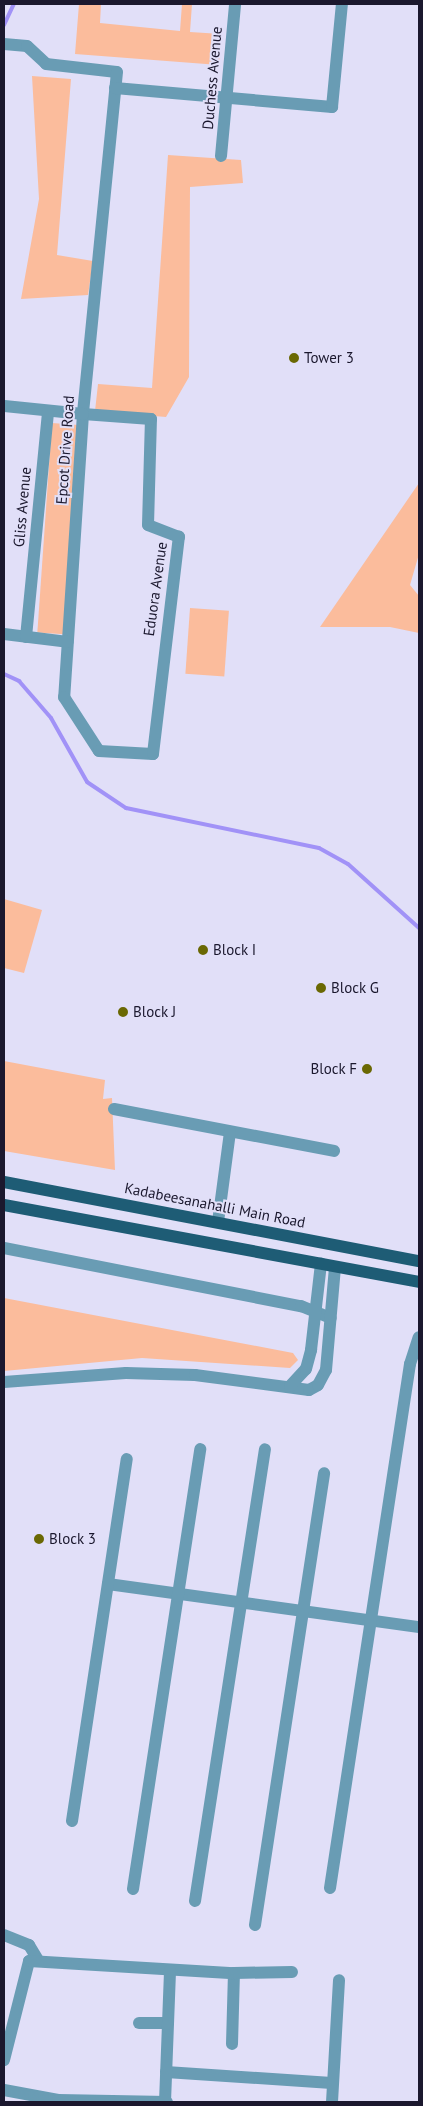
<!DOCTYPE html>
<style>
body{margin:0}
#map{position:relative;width:423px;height:2106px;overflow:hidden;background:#e1dff8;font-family:"PT Sans",sans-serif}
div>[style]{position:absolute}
.green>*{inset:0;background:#fbbc9c;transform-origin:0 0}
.stream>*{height:4px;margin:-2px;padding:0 2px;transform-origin:2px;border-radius:2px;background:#a192f7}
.minor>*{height:12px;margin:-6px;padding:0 6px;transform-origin:6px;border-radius:6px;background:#699cb4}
.major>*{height:12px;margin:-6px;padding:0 6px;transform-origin:6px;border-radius:6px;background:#1e5c75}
.dots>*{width:14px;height:14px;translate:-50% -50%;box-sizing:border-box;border:2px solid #e1dff8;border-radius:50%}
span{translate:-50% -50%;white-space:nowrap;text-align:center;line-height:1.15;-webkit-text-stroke:4px #e1dff8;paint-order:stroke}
.street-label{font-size:15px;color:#1b182e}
.poi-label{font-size:15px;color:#1b182e}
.left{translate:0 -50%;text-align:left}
.right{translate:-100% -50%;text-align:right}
.frame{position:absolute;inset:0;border:5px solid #1b182e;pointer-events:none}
</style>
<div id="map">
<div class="green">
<i style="clip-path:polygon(79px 4px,101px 4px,100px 23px,180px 31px,182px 4px,192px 4px,190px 32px,221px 34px,219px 65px,75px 54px)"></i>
<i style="clip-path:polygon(32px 76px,71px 79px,57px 255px,93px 261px,88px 295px,21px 299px,39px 199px)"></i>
<i style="clip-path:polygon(168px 155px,241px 160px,243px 183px,190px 187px,189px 377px,166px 417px,95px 411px,98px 384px,152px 388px)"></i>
<i style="left:52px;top:423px;width:27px;height:210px;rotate:4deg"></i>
<i style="clip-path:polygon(419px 483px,419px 554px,410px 585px,419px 596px,419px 633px,390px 627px,320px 627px)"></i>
<i style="left:190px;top:608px;width:39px;height:66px;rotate:4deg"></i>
<i style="clip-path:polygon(4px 899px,42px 910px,24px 973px,4px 968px)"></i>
<i style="clip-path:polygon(4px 1061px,105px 1080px,103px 1099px,112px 1098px,115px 1170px,4px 1151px)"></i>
<i style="clip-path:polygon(4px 1298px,293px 1353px,298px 1360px,290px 1368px,142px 1358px,4px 1371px)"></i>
</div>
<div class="stream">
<i style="left:4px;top:25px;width:23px;rotate:-65deg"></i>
<i style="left:4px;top:674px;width:17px;rotate:25deg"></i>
<i style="left:19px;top:681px;width:49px;rotate:49.1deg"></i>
<i style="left:51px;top:718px;width:73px;rotate:60.6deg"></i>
<i style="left:87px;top:782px;width:47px;rotate:33.7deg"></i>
<i style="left:126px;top:808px;width:197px;rotate:11.7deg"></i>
<i style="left:319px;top:848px;width:33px;rotate:29deg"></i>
<i style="left:348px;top:864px;width:96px;rotate:42deg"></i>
</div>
<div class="minor">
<i style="left:4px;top:44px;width:23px;rotate:5deg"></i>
<i style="left:27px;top:46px;width:26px;rotate:43deg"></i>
<i style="left:46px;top:64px;width:71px;rotate:6.4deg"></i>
<i style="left:117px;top:72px;width:344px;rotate:95.7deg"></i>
<i style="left:83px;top:414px;width:284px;rotate:93.8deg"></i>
<i style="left:64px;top:697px;width:64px;rotate:57.1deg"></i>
<i style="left:99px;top:751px;width:54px;rotate:3.2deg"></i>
<i style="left:153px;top:754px;width:219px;rotate:-83.2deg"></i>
<i style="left:179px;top:537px;width:33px;rotate:-159deg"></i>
<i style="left:148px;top:525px;width:106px;rotate:-88.4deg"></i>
<i style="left:151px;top:419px;width:68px;rotate:-175.8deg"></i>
<i style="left:83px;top:414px;width:79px;rotate:-174.2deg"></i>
<i style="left:115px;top:88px;width:218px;rotate:5deg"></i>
<i style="left:332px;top:107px;width:103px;rotate:-84.5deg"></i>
<i style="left:221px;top:156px;width:153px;rotate:-84.7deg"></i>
<i style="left:4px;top:634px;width:64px;rotate:7.1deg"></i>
<i style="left:26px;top:637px;width:227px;rotate:-84.4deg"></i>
<i style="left:114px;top:1109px;width:224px;rotate:10.8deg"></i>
<i style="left:218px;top:1222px;width:91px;rotate:-82.4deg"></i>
<i style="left:4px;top:1248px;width:303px;rotate:11.1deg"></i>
<i style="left:301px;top:1306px;width:32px;rotate:22deg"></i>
<i style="left:4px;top:1382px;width:122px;rotate:-4.2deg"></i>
<i style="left:126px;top:1373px;width:69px;rotate:1.7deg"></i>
<i style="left:195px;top:1375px;width:115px;rotate:7.5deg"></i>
<i style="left:309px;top:1390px;width:10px;rotate:-29deg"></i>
<i style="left:318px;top:1385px;width:17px;rotate:-62deg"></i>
<i style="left:326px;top:1370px;width:103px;rotate:-85deg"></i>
<i style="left:290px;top:1386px;width:23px;rotate:-47deg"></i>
<i style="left:306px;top:1369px;width:20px;rotate:-75deg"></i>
<i style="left:311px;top:1350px;width:87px;rotate:-83.4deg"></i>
<i style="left:108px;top:1584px;width:314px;rotate:7.9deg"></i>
<i style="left:72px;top:1821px;width:366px;rotate:-81.4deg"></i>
<i style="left:330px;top:1888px;width:530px;rotate:-81.32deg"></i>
<i style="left:410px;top:1364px;width:28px;rotate:-72deg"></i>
<i style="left:133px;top:1889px;width:445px;rotate:-81.3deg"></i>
<i style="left:195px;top:1901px;width:457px;rotate:-81.2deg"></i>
<i style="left:255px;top:1925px;width:457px;rotate:-81.3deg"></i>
<i style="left:4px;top:1935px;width:27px;rotate:22deg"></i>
<i style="left:29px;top:1945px;width:17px;rotate:59deg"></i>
<i style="left:139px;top:2023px;width:29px"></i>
<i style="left:232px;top:2044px;width:71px;rotate:-88.4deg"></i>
<i style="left:4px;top:2060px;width:102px;rotate:-75.8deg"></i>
<i style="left:29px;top:1961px;width:205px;rotate:3.4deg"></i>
<i style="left:234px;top:1973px;width:58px;rotate:-1deg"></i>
<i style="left:166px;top:2072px;width:166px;rotate:3.8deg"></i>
<i style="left:4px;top:2090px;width:55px;rotate:10.5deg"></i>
<i style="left:58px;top:2100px;width:109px;rotate:1.1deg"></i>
<i style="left:165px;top:2102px;width:132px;rotate:-87.8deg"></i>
<i style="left:332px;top:2102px;width:122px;rotate:-86.7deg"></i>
</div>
<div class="major">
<i style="left:4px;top:1182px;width:422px;rotate:10.8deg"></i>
<i style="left:4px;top:1205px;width:422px;rotate:10.5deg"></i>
</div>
<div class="dots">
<i style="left:294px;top:358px;background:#6a6803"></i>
<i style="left:203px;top:950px;background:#6a6803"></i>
<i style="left:321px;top:988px;background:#6a6803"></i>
<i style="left:123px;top:1012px;background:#6a6803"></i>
<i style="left:367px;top:1069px;background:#6a6803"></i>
<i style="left:39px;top:1539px;background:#6a6803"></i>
</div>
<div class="street-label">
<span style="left:212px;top:78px;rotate:-85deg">Duchess Avenue</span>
<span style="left:65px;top:450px;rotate:-86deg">Epcot Drive Road</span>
<span style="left:22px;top:507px;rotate:-85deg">Gliss Avenue</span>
<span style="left:155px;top:589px;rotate:-82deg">Eduora Avenue</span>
<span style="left:215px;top:1205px;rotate:11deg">Kadabeesanahalli Main Road</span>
</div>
<div class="poi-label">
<span class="left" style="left:304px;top:358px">Tower 3</span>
<span class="left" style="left:213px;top:950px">Block I</span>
<span class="left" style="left:331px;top:988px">Block G</span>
<span class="left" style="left:133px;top:1012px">Block J</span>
<span class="right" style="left:357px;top:1069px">Block F</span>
<span class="left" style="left:49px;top:1539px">Block 3</span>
</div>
<div class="frame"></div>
</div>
